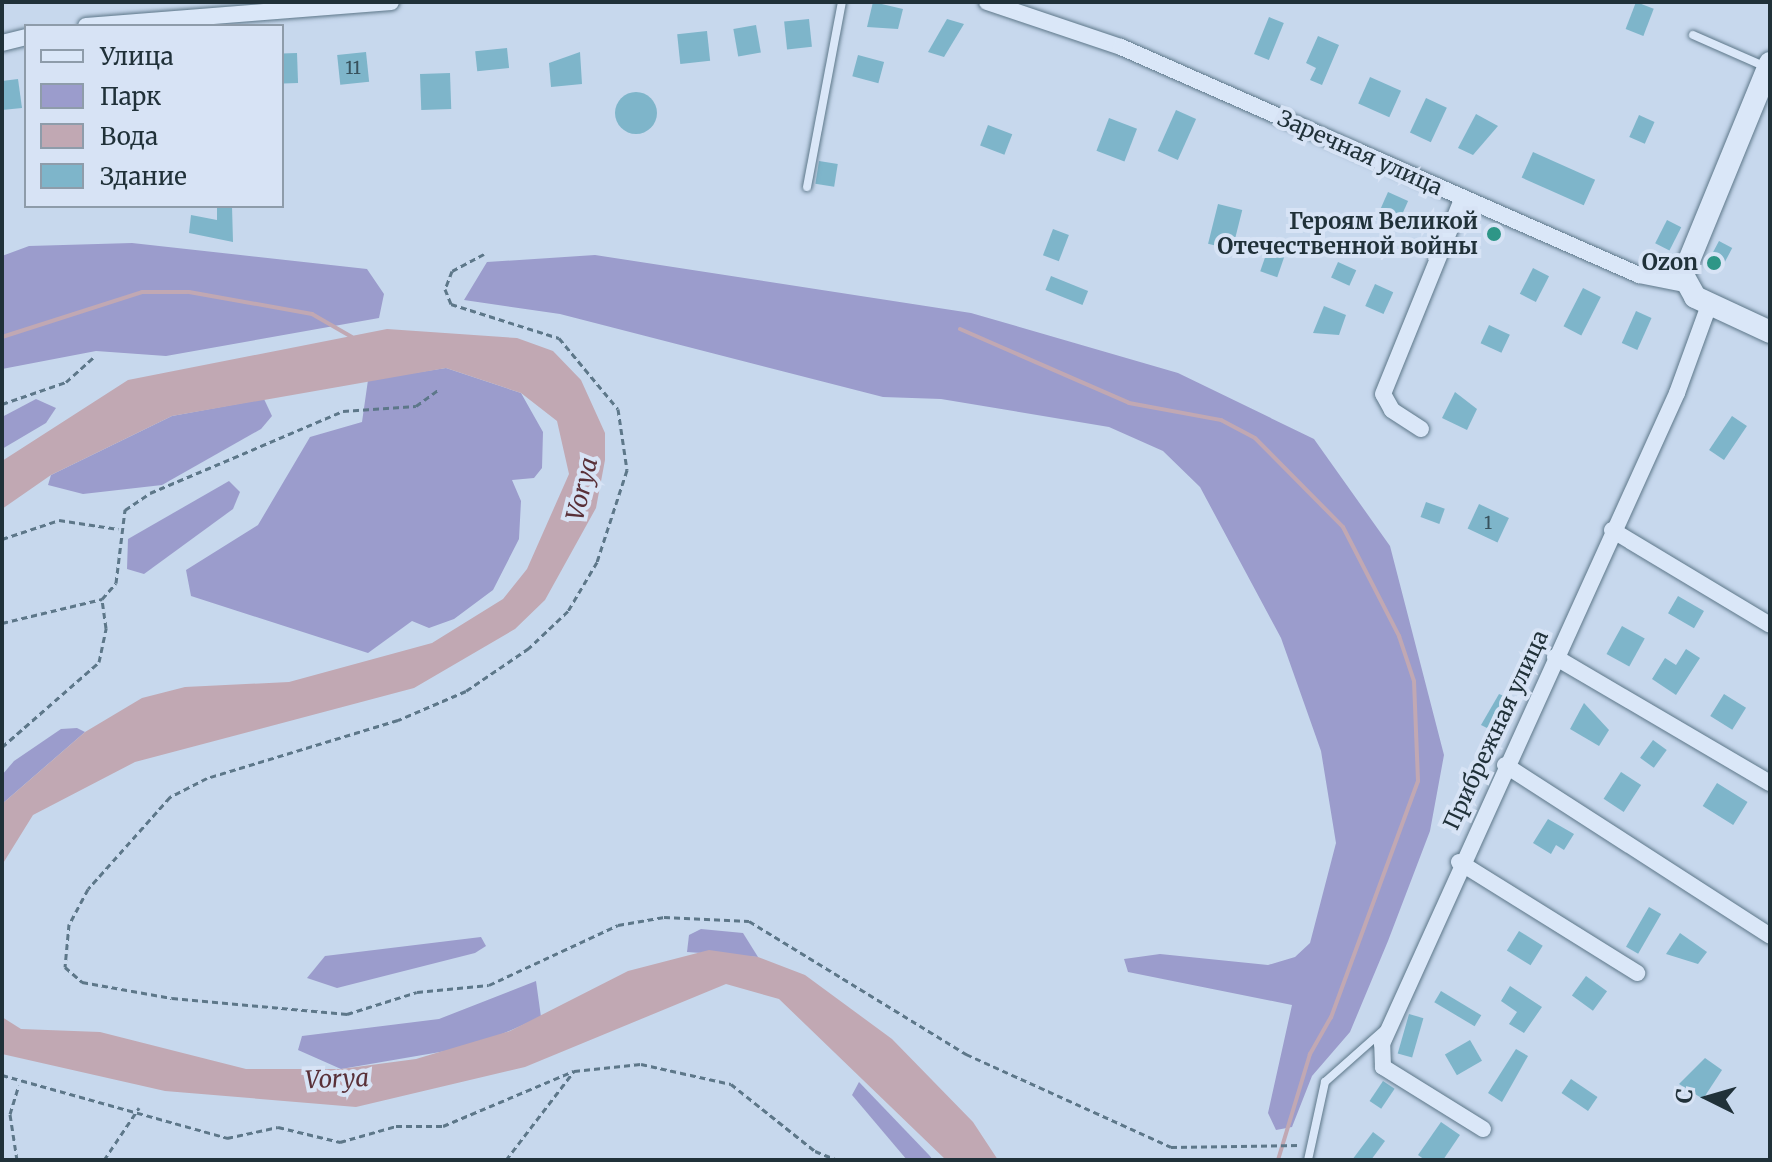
<!DOCTYPE html>
<meta charset="utf-8">
<style>
body{margin:0}
#map{position:relative;width:1772px;height:1162px;overflow:hidden;background:#c7d8ed;font-family:Merriweather,serif}
div>[style]{position:absolute}
.green>*{inset:0;background:#9b9ccc}
.water>*{inset:0;background:#c1a8b3}
.stream>*{height:4px;margin:-2px;padding:0 2px;transform-origin:2px;border-radius:2px;background:#c1a8b3}
.building>*{inset:0;background:#7eb5ca;transform-origin:0 0}
.round{border-radius:50%}
.path>*{height:3px;margin-top:-1.5px;transform-origin:0;background:repeating-linear-gradient(90deg,#5d7789 0 6px,transparent 0 10px)}
.roads{filter:drop-shadow(0 0 2px #5d7789) drop-shadow(0 0 2px #5d7789)}
.lane>*{height:8px;margin:-4px;padding:0 4px;transform-origin:4px;border-radius:4px;background:#dae7f8}
.street>*{height:16px;margin:-8px;padding:0 8px;transform-origin:8px;border-radius:8px;background:#dae7f8}
.secondary>*{height:22px;margin:-11px;padding:0 11px;transform-origin:11px;border-radius:11px;background:#dae7f8}
.dots>*{width:22px;height:22px;translate:-50% -50%;box-sizing:border-box;border:4px solid #d7e3f5;border-radius:50%}
span{translate:-50% -50%;white-space:nowrap;text-align:center;line-height:1.15;-webkit-text-stroke:8px #d7e3f5;paint-order:stroke}
.number-label{font-size:18px;color:#38525d}
.number-label span{-webkit-text-stroke-width:0}
.street-label{font-size:22px;color:#203139}
.poi-label{font-size:22px;color:#203139;font-weight:700}
.right{translate:-100% -50%;text-align:right}
.water-label{font-size:24px;color:#593038;font-style:italic}
.frame{position:absolute;inset:0;border:4px solid #203139;pointer-events:none}
.legend{position:absolute;left:24px;top:24px;width:260px;height:184px;box-sizing:border-box;background:#d7e3f5;border:2px solid #8e9caa;margin:0;padding:10px 14px;list-style:none;font-size:24px;color:#203139}
.legend li{display:flex;align-items:center;gap:16px;height:40px}
.legend b{width:40px;border:2px solid #8e9caa}
.north{position:absolute;left:1668px;top:1058px;width:80px;height:80px;-webkit-text-stroke:6px #d7e3f5;paint-order:stroke;rotate:275deg;font-size:22px;font-weight:700;line-height:32px;text-align:center;color:#203139}
.north::after{content:'';display:block;margin:auto;width:28px;height:36px;background:#203139;clip-path:polygon(50% 0,100% 100%,50% 72%,0 100%)}
</style>
<div id="map">
<div class="green">
<i style="clip-path:polygon(132px 243px,367px 269px,384px 294px,379px 318px,166px 356px,96px 351px,2px 369px,2px 256px,29px 246px)"></i>
<i style="clip-path:polygon(595px 255px,971px 313px,1178px 373px,1314px 439px,1390px 546px,1444px 755px,1430px 831px,1388px 941px,1350px 1032px,1312px 1076px,1292px 1127px,1276px 1130px,1268px 1113px,1292px 1005px,1128px 972px,1124px 959px,1160px 954px,1268px 965px,1295px 957px,1310px 943px,1336px 843px,1321px 751px,1281px 638px,1200px 487px,1163px 451px,1109px 427px,941px 399px,883px 397px,560px 314px,464px 300px,487px 262px)"></i>
<i style="clip-path:polygon(446px 368px,521px 393px,543px 432px,542px 468px,534px 478px,512px 480px,521px 501px,519px 539px,493px 590px,454px 619px,429px 628px,412px 621px,368px 653px,191px 596px,186px 570px,258px 525px,310px 437px,362px 422px,368px 380px)"></i>
<i style="clip-path:polygon(36px 399px,56px 408px,46px 423px,2px 449px,2px 417px)"></i>
<i style="clip-path:polygon(264px 399px,272px 416px,261px 429px,162px 485px,83px 494px,48px 485px,51px 475px,172px 416px)"></i>
<i style="clip-path:polygon(229px 481px,240px 492px,233px 509px,144px 574px,127px 569px,128px 539px)"></i>
<i style="clip-path:polygon(77px 728px,85px 732px,2px 804px,2px 775px,14px 761px,61px 729px)"></i>
<i style="clip-path:polygon(701px 929px,743px 933px,758px 957px,687px 952px,689px 935px)"></i>
<i style="clip-path:polygon(481px 937px,486px 946px,475px 953px,337px 988px,307px 978px,325px 956px)"></i>
<i style="clip-path:polygon(536px 981px,541px 1017px,475px 1046px,341px 1069px,298px 1050px,302px 1036px,439px 1019px)"></i>
<i style="clip-path:polygon(859px 1082px,929px 1155px,933px 1160px,907px 1160px,852px 1095px)"></i>
</div>
<div class="water">
<i style="clip-path:polygon(387px 329px,517px 338px,553px 351px,581px 380px,605px 433px,605px 460px,596px 508px,545px 600px,515px 629px,414px 688px,135px 762px,33px 815px,2px 865px,2px 804px,85px 732px,142px 698px,185px 687px,289px 682px,432px 643px,503px 599px,527px 569px,569px 474px,557px 421px,521px 393px,446px 368px,172px 416px,51px 475px,2px 509px,2px 461px,128px 380px)"></i>
<i style="clip-path:polygon(709px 950px,758px 957px,805px 975px,892px 1039px,973px 1122px,998px 1160px,946px 1160px,779px 999px,726px 984px,525px 1067px,356px 1107px,165px 1091px,2px 1054px,2px 1017px,21px 1029px,100px 1032px,246px 1069px,341px 1069px,416px 1059px,510px 1031px,628px 971px)"></i>
</div>
<div class="stream">
<i style="left:960px;top:329px;width:184px;rotate:23.6deg"></i>
<i style="left:1129px;top:403px;width:94px;rotate:10.5deg"></i>
<i style="left:1221px;top:420px;width:38px;rotate:28deg"></i>
<i style="left:1255px;top:438px;width:125px;rotate:45.3deg"></i>
<i style="left:1343px;top:527px;width:123px;rotate:62.8deg"></i>
<i style="left:1399px;top:636px;width:47px;rotate:71.6deg"></i>
<i style="left:1414px;top:681px;width:100px;rotate:87.7deg"></i>
<i style="left:1418px;top:781px;width:252px;rotate:110.2deg"></i>
<i style="left:1331px;top:1017px;width:43px;rotate:119.6deg"></i>
<i style="left:1310px;top:1054px;width:111px;rotate:106.8deg"></i>
<i style="left:2px;top:337px;width:147px;rotate:-17.8deg"></i>
<i style="left:142px;top:292px;width:47px"></i>
<i style="left:189px;top:292px;width:125px;rotate:10.1deg"></i>
<i style="left:312px;top:314px;width:46px;rotate:29.9deg"></i>
</div>
<div class="building">
<i style="clip-path:polygon(873px 2px,903px 9px,898px 29px,867px 27px)"></i>
<i style="left:1636px;top:2px;width:19px;height:29px;rotate:21deg"></i>
<i style="left:1269px;top:17px;width:16px;height:40px;rotate:22deg"></i>
<i style="left:809px;top:19px;width:28px;height:25px;rotate:84deg"></i>
<i style="clip-path:polygon(947px 19px,964px 24px,944px 57px,928px 52px)"></i>
<i style="left:756px;top:25px;width:28px;height:23px;rotate:80deg"></i>
<i style="left:707px;top:31px;width:30px;height:30px;rotate:84deg"></i>
<i style="clip-path:polygon(1318px 36px,1339px 45px,1322px 85px,1310px 80px,1316px 68px,1306px 63px)"></i>
<i style="left:507px;top:48px;width:20px;height:32px;rotate:84deg"></i>
<i style="left:366px;top:52px;width:30px;height:29px;rotate:84deg"></i>
<i style="clip-path:polygon(580px 52px,582px 84px,551px 87px,549px 63px)"></i>
<i style="left:297px;top:53px;width:30px;height:15px;rotate:88deg"></i>
<i style="left:858px;top:55px;width:27px;height:22px;rotate:15deg"></i>
<i style="left:450px;top:73px;width:36px;height:30px;rotate:88deg"></i>
<i style="left:1370px;top:77px;width:34px;height:29px;rotate:24deg"></i>
<i style="clip-path:polygon(18px 79px,22px 108px,2px 110px,2px 81px)"></i>
<i class="round" style="left:615px;top:92px;width:42px;height:42px"></i>
<i style="left:1426px;top:98px;width:23px;height:38px;rotate:25deg"></i>
<i style="left:1176px;top:110px;width:22px;height:45px;rotate:24deg"></i>
<i style="clip-path:polygon(1476px 114px,1498px 126px,1473px 155px,1458px 148px)"></i>
<i style="left:1639px;top:115px;width:17px;height:24px;rotate:24deg"></i>
<i style="left:1109px;top:118px;width:30px;height:35px;rotate:21deg"></i>
<i style="left:988px;top:125px;width:26px;height:22px;rotate:21deg"></i>
<i style="left:1533px;top:152px;width:68px;height:28px;rotate:24deg"></i>
<i style="left:819px;top:161px;width:19px;height:23px;rotate:9deg"></i>
<i style="left:1388px;top:192px;width:22px;height:30px;rotate:24deg"></i>
<i style="left:1218px;top:204px;width:25px;height:41px;rotate:14deg"></i>
<i style="clip-path:polygon(217px 206px,232px 206px,233px 242px,189px 233px,191px 215px,217px 220px)"></i>
<i style="left:1667px;top:220px;width:16px;height:26px;rotate:27deg"></i>
<i style="left:1053px;top:229px;width:17px;height:28px;rotate:21deg"></i>
<i style="left:1719px;top:241px;width:15px;height:28px;rotate:28deg"></i>
<i style="left:1270px;top:243px;width:18px;height:30px;rotate:19deg"></i>
<i style="left:1338px;top:262px;width:20px;height:17px;rotate:24deg"></i>
<i style="left:1533px;top:268px;width:18px;height:29px;rotate:27deg"></i>
<i style="left:1051px;top:276px;width:40px;height:15px;rotate:22deg"></i>
<i style="left:1375px;top:284px;width:20px;height:24px;rotate:24deg"></i>
<i style="left:1583px;top:288px;width:20px;height:43px;rotate:27deg"></i>
<i style="clip-path:polygon(1324px 306px,1346px 315px,1339px 335px,1313px 333px)"></i>
<i style="left:1636px;top:311px;width:17px;height:35px;rotate:24deg"></i>
<i style="left:1489px;top:325px;width:23px;height:20px;rotate:25deg"></i>
<i style="clip-path:polygon(1455px 392px,1477px 409px,1467px 430px,1442px 418px)"></i>
<i style="left:1732px;top:416px;width:18px;height:41px;rotate:34deg"></i>
<i style="left:1426px;top:502px;width:20px;height:16px;rotate:20deg"></i>
<i style="left:1479px;top:504px;width:33px;height:27px;rotate:25deg"></i>
<i style="left:1678px;top:596px;width:30px;height:20px;rotate:30deg"></i>
<i style="left:1622px;top:626px;width:26px;height:32px;rotate:29deg"></i>
<i style="clip-path:polygon(1686px 649px,1700px 658px,1676px 695px,1652px 679px,1665px 658px,1676px 665px)"></i>
<i style="clip-path:polygon(1499px 694px,1514px 700px,1499px 734px,1481px 725px)"></i>
<i style="left:1724px;top:694px;width:26px;height:26px;rotate:32deg"></i>
<i style="clip-path:polygon(1584px 703px,1609px 730px,1599px 746px,1570px 729px)"></i>
<i style="left:1653px;top:740px;width:17px;height:22px;rotate:36deg"></i>
<i style="left:1621px;top:772px;width:24px;height:32px;rotate:33deg"></i>
<i style="left:1717px;top:783px;width:36px;height:27px;rotate:32deg"></i>
<i style="clip-path:polygon(1548px 819px,1574px 834px,1564px 850px,1556px 845px,1551px 854px,1533px 843px)"></i>
<i style="left:1649px;top:907px;width:14px;height:46px;rotate:30deg"></i>
<i style="left:1519px;top:931px;width:28px;height:23px;rotate:32deg"></i>
<i style="clip-path:polygon(1680px 933px,1707px 952px,1698px 964px,1666px 954px)"></i>
<i style="left:1586px;top:976px;width:26px;height:24px;rotate:36deg"></i>
<i style="clip-path:polygon(1510px 986px,1542px 1007px,1524px 1033px,1509px 1024px,1517px 1012px,1501px 1001px)"></i>
<i style="left:1441px;top:991px;width:47px;height:13px;rotate:31deg"></i>
<i style="left:1409px;top:1014px;width:15px;height:41px;rotate:16deg"></i>
<i style="left:1470px;top:1040px;width:24px;height:29px;rotate:60deg"></i>
<i style="clip-path:polygon(1516px 1049px,1528px 1056px,1502px 1102px,1488px 1093px)"></i>
<i style="clip-path:polygon(1705px 1058px,1722px 1070px,1703px 1099px,1679px 1084px)"></i>
<i style="left:1571px;top:1079px;width:32px;height:17px;rotate:34deg"></i>
<i style="left:1383px;top:1081px;width:14px;height:24px;rotate:34deg"></i>
<i style="clip-path:polygon(1441px 1122px,1460px 1135px,1443px 1160px,1425px 1160px,1418px 1155px)"></i>
<i style="clip-path:polygon(1373px 1132px,1385px 1141px,1371px 1160px,1352px 1160px)"></i>
</div>
<div class="path">
<i style="left:484px;top:254px;width:36px;rotate:152deg"></i>
<i style="left:452px;top:271px;width:19px;rotate:111deg"></i>
<i style="left:445px;top:289px;width:16px;rotate:68deg"></i>
<i style="left:451px;top:304px;width:113px;rotate:17.5deg"></i>
<i style="left:559px;top:338px;width:92px;rotate:50.3deg"></i>
<i style="left:618px;top:409px;width:62px;rotate:81.6deg"></i>
<i style="left:627px;top:470px;width:97px;rotate:108.1deg"></i>
<i style="left:597px;top:562px;width:57px;rotate:120.6deg"></i>
<i style="left:568px;top:611px;width:54px;rotate:136.5deg"></i>
<i style="left:529px;top:648px;width:76px;rotate:145.7deg"></i>
<i style="left:466px;top:691px;width:74px;rotate:156.9deg"></i>
<i style="left:398px;top:720px;width:200px;rotate:163.1deg"></i>
<i style="left:207px;top:778px;width:42px;rotate:152.8deg"></i>
<i style="left:170px;top:797px;width:123px;rotate:131.7deg"></i>
<i style="left:88px;top:889px;width:40px;rotate:118deg"></i>
<i style="left:69px;top:924px;width:43px;rotate:95.3deg"></i>
<i style="left:65px;top:967px;width:23px;rotate:41deg"></i>
<i style="left:82px;top:982px;width:91px;rotate:10.1deg"></i>
<i style="left:172px;top:998px;width:176px;rotate:5.2deg"></i>
<i style="left:347px;top:1014px;width:73px;rotate:-17.4deg"></i>
<i style="left:417px;top:992px;width:72px;rotate:-5.6deg"></i>
<i style="left:489px;top:985px;width:142px;rotate:-24.9deg"></i>
<i style="left:618px;top:925px;width:47px;rotate:-9.9deg"></i>
<i style="left:664px;top:917px;width:85px;rotate:2.7deg"></i>
<i style="left:749px;top:921px;width:255px;rotate:31.5deg"></i>
<i style="left:966px;top:1054px;width:225px;rotate:24.4deg"></i>
<i style="left:1171px;top:1147px;width:128px;rotate:-0.9deg"></i>
<i style="left:2px;top:404px;width:68px;rotate:-19deg"></i>
<i style="left:66px;top:382px;width:38px;rotate:-42deg"></i>
<i style="left:2px;top:539px;width:60px;rotate:-18.4deg"></i>
<i style="left:59px;top:520px;width:60px;rotate:8.7deg"></i>
<i style="left:2px;top:623px;width:103px;rotate:-13.5deg"></i>
<i style="left:102px;top:599px;width:21px;rotate:-49deg"></i>
<i style="left:116px;top:583px;width:74px;rotate:-83deg"></i>
<i style="left:125px;top:510px;width:30px;rotate:-34deg"></i>
<i style="left:150px;top:493px;width:210px;rotate:-23deg"></i>
<i style="left:343px;top:411px;width:73px;rotate:-3.9deg"></i>
<i style="left:416px;top:406px;width:27px;rotate:-36deg"></i>
<i style="left:2px;top:747px;width:129px;rotate:-41.2deg"></i>
<i style="left:99px;top:662px;width:35px;rotate:-78deg"></i>
<i style="left:106px;top:628px;width:29px;rotate:-98deg"></i>
<i style="left:2px;top:1075px;width:234px;rotate:15.6deg"></i>
<i style="left:227px;top:1138px;width:52px;rotate:-12.2deg"></i>
<i style="left:278px;top:1127px;width:64px;rotate:13.6deg"></i>
<i style="left:340px;top:1142px;width:58px;rotate:-15.9deg"></i>
<i style="left:396px;top:1126px;width:47px"></i>
<i style="left:443px;top:1126px;width:142px;rotate:-22.8deg"></i>
<i style="left:17px;top:1160px;width:47px;rotate:-98.7deg"></i>
<i style="left:10px;top:1114px;width:30px;rotate:-73deg"></i>
<i style="left:104px;top:1160px;width:63px;rotate:-56.1deg"></i>
<i style="left:506px;top:1160px;width:112px;rotate:-52.6deg"></i>
<i style="left:574px;top:1071px;width:67px;rotate:-6deg"></i>
<i style="left:641px;top:1064px;width:92px;rotate:12.5deg"></i>
<i style="left:731px;top:1084px;width:107px;rotate:38.6deg"></i>
<i style="left:815px;top:1151px;width:24px;rotate:22deg"></i>
</div>
<div class="roads">
<div class="lane">
<i style="left:1693px;top:35px;width:80px;rotate:23.7deg"></i>
<i style="left:807px;top:187px;width:188px;rotate:-79.3deg"></i>
<i style="left:1308px;top:1160px;width:80px;rotate:-77.7deg"></i>
<i style="left:1325px;top:1082px;width:83px;rotate:-41.6deg"></i>
</div>
<div class="street">
<i style="left:987px;top:2px;width:141px;rotate:18.6deg"></i>
<i style="left:1121px;top:47px;width:566px;rotate:23.76deg"></i>
<i style="left:1639px;top:275px;width:47px;rotate:11.1deg"></i>
<i style="left:86px;top:26px;width:306px;rotate:-4.5deg"></i>
<i style="left:2px;top:43px;width:25px;rotate:-14deg"></i>
<i style="left:1421px;top:429px;width:35px;rotate:-147deg"></i>
<i style="left:1392px;top:410px;width:18px;rotate:-119deg"></i>
<i style="left:1383px;top:394px;width:210px;rotate:-67.9deg"></i>
<i style="left:1612px;top:530px;width:184px;rotate:31deg"></i>
<i style="left:1555px;top:657px;width:249px;rotate:30.4deg"></i>
<i style="left:1505px;top:765px;width:315px;rotate:32.8deg"></i>
<i style="left:1459px;top:862px;width:210px;rotate:31.9deg"></i>
<i style="left:1483px;top:1129px;width:118px;rotate:-148.2deg"></i>
<i style="left:1383px;top:1067px;width:23px;rotate:-92deg"></i>
<i style="left:1382px;top:1044px;width:715px;rotate:-65.62deg"></i>
<i style="left:1677px;top:393px;width:94px;rotate:-70deg"></i>
</div>
<div class="secondary">
<i style="left:1770px;top:63px;width:229px;rotate:112.3deg"></i>
<i style="left:1683px;top:275px;width:25px;rotate:61deg"></i>
<i style="left:1695px;top:297px;width:83px;rotate:25deg"></i>
</div>
</div>
<div class="dots">
<i style="left:1494px;top:234px;background:#2e9687"></i>
<i style="left:1714px;top:263px;background:#2e9687"></i>
</div>
<div class="number-label">
<span style="left:353px;top:68px">11</span>
<span style="left:1488px;top:523px">1</span>
</div>
<div class="street-label">
<span style="left:1360px;top:153px;rotate:24deg">Заречная улица</span>
<span style="left:1496px;top:730px;rotate:-65deg">Прибрежная улица</span>
</div>
<div class="poi-label">
<span class="right" style="left:1478px;top:234px">Героям Великой<br>Отечественной войны</span>
<span class="right" style="left:1698px;top:263px">Ozon</span>
</div>
<div class="water-label">
<span style="left:582px;top:489px;rotate:-76deg">Vorya</span>
<span style="left:337px;top:1079px;rotate:-2deg">Vorya</span>
</div>
<div class="frame"></div>
<ul class="legend">
<li><b style="height:10px;background:#dae7f8"></b>Улица</li>
<li><b style="height:22px;background:#9b9ccc"></b>Парк</li>
<li><b style="height:22px;background:#c1a8b3"></b>Вода</li>
<li><b style="height:22px;background:#7eb5ca"></b>Здание</li>
</ul>
<div class="north">С</div>
</div>
